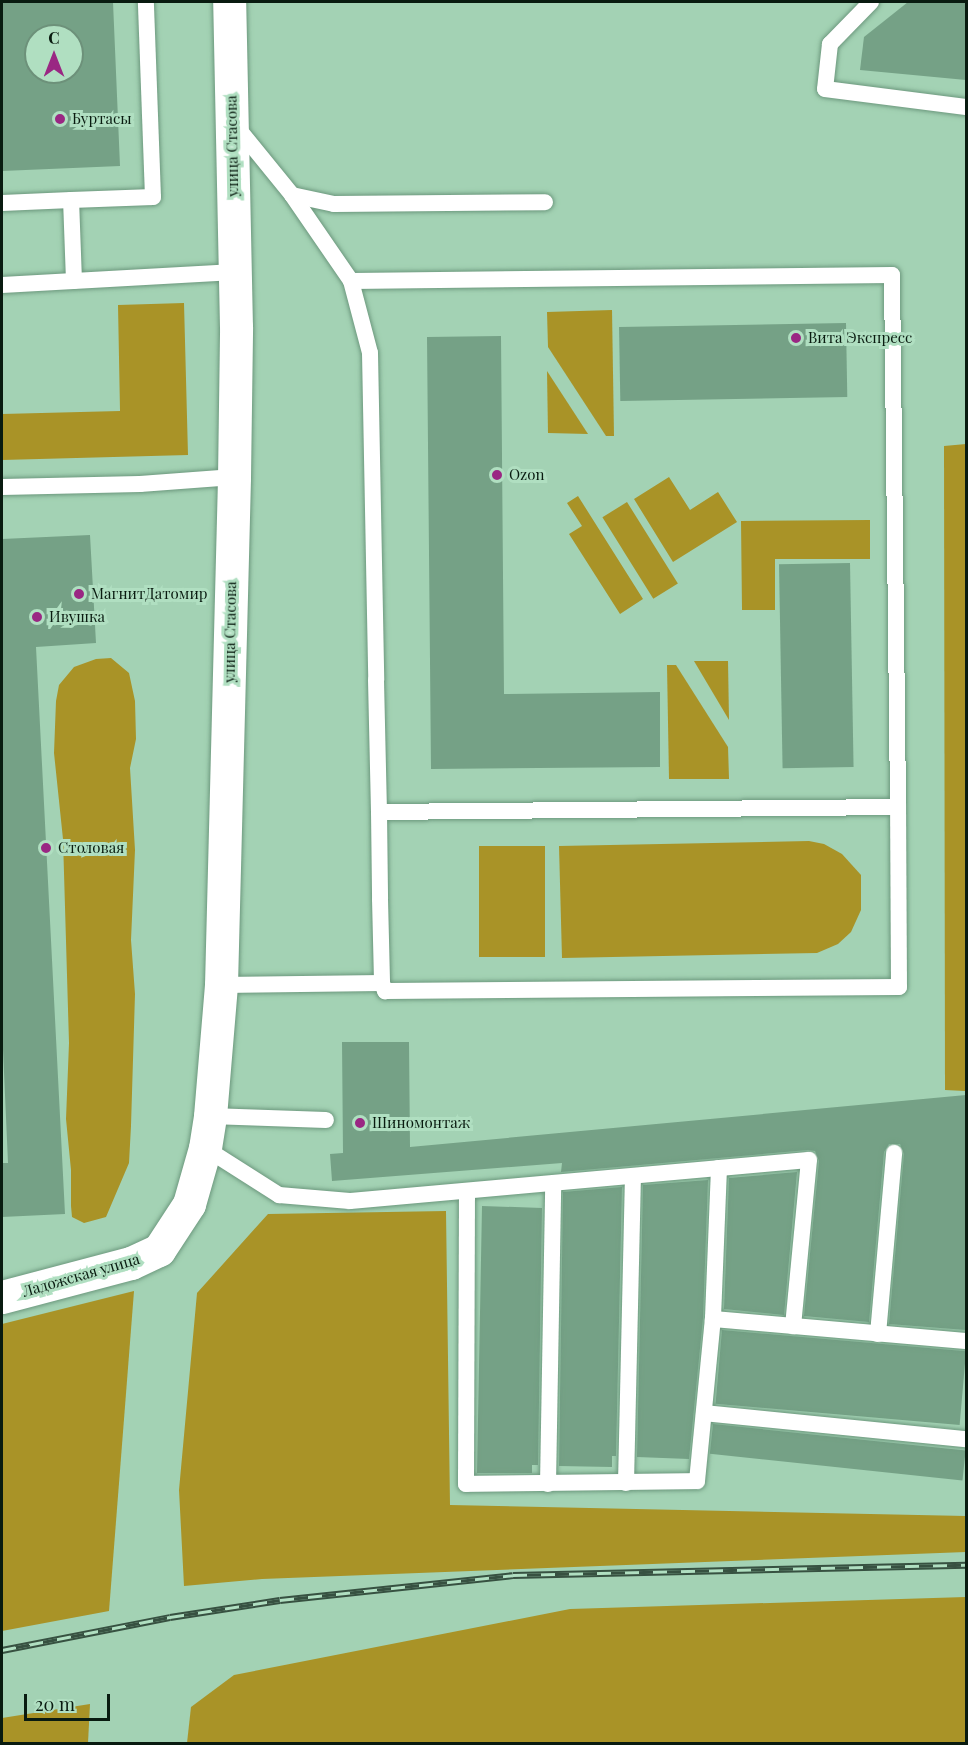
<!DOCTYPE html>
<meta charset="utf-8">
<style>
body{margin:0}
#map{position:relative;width:968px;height:1745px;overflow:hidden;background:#a3d2b4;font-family:"Playfair Display",serif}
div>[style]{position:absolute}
.green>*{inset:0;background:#a99327;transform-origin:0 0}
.building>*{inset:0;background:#75a186;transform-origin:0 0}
.roads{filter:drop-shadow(0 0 2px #6c987d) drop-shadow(0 0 2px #6c987d)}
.lane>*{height:16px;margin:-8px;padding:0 8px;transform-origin:8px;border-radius:8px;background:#fff}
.street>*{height:33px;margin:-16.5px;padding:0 16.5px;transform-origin:16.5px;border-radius:16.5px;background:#fff}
.rail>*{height:7px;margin-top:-3.5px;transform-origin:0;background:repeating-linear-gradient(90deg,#b0dfc1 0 14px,#375141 0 28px);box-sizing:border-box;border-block:2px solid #375141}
.dots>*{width:16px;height:16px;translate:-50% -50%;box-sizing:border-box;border:3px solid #b0dfc1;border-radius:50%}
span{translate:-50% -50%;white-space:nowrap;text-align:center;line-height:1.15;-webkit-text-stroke:6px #b0dfc1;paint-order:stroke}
.poi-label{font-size:15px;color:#091b10}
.left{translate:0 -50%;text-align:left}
.street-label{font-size:15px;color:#091b10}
.frame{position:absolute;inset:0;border:3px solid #091b10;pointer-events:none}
.north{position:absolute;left:24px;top:24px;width:60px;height:60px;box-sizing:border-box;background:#b0dfc1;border:2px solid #6d917a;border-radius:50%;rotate:0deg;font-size:16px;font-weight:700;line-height:24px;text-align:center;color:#091b10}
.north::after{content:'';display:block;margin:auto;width:21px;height:27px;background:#9a2783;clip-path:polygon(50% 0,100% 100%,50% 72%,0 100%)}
.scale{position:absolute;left:24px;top:1694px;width:86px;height:27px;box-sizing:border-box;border:3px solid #091b10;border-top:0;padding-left:8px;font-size:18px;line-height:21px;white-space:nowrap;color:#091b10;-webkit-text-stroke:4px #b0dfc1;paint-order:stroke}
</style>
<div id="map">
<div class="green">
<i style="clip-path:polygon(184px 303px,188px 455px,2px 460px,2px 414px,120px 411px,118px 305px)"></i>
<i style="clip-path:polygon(612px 310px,614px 436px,606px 436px,548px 347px,547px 312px)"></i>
<i style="clip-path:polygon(547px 371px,588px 434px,548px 433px)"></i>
<i style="clip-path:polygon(966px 444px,966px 1073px,965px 1091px,945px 1090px,944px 446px)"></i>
<i style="clip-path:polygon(669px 477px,690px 510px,718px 492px,737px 522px,673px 562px,634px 499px)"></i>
<i style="clip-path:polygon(578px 496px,643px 599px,620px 614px,569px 534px,582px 526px,567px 503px)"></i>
<i style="left:627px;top:502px;width:96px;height:29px;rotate:58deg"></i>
<i style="clip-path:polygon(870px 520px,870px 559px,775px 559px,775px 610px,742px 610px,741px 521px)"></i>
<i style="clip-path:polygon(111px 658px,129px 673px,135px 701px,136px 739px,130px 768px,135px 850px,131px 940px,135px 994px,131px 1126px,129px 1163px,106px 1217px,84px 1223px,72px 1217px,71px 1206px,71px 1170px,66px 1119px,69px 1043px,63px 839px,54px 753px,56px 701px,59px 685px,74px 667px,96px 659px)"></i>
<i style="clip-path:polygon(694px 661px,728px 661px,729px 720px)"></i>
<i style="clip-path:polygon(667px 665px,676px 665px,728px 747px,729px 779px,669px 779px)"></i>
<i style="clip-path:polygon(809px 841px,824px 844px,842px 854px,861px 875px,861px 910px,851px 932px,838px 944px,817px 953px,562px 958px,559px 846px)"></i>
<i style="left:479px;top:846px;width:66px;height:111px"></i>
<i style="clip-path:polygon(446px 1211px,450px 1505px,966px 1516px,966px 1552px,262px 1579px,184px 1586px,179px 1490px,197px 1293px,268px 1214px)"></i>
<i style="clip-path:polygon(134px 1291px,109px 1611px,2px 1631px,2px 1324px)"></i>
<i style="clip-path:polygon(966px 1597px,966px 1743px,187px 1743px,191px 1707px,234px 1675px,570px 1609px)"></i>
<i style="clip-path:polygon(90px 1704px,88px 1743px,2px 1743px,2px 1718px)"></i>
</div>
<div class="building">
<i style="clip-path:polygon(evenodd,2px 2px,113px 2px,120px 166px,2px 171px,2px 2px,36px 36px,72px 36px,72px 72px,36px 72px,36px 36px)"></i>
<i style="clip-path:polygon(908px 2px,966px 2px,966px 80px,860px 70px,864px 37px)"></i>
<i style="left:846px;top:323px;width:74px;height:227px;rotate:89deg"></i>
<i style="clip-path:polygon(501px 336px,504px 694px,660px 692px,660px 767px,431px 769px,427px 337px)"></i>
<i style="clip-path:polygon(90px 535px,96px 643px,36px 647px,65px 1214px,2px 1217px,2px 1163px,8px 1163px,2px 1027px,2px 539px)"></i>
<i style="left:850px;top:563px;width:204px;height:71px;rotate:89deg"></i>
<i style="clip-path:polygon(342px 1042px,409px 1042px,410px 1147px,966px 1095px,966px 1330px,889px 1324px,904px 1154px,900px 1144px,889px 1144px,884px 1152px,869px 1322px,804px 1316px,819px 1161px,815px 1151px,808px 1150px,561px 1172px,562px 1163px,332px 1181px,330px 1154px,343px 1153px)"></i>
<i style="clip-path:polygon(797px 1172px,784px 1315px,724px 1309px,729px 1178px)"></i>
<i style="clip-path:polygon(708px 1180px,703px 1318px,689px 1459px,637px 1457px,643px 1185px)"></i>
<i style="clip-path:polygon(622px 1187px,616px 1456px,612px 1456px,612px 1467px,559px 1466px,563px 1192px)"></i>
<i style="clip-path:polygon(482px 1206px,542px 1208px,538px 1465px,532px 1465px,532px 1473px,477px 1473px)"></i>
<i style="left:722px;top:1330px;width:245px;height:74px;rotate:5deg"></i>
<i style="left:713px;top:1424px;width:254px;height:30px;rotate:6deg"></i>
</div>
<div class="roads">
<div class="lane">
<i style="left:871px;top:2px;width:59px;rotate:134.3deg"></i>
<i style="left:830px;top:44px;width:45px;rotate:96.3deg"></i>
<i style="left:825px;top:89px;width:142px;rotate:7.3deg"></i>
<i style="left:236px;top:126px;width:89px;rotate:50.9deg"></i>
<i style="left:292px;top:195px;width:104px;rotate:55.5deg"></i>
<i style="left:351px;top:281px;width:74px;rotate:75.2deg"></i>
<i style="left:370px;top:353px;width:327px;rotate:88.9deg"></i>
<i style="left:376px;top:680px;width:132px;rotate:88.7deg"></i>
<i style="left:379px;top:812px;width:87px;rotate:89.3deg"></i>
<i style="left:380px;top:899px;width:84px;rotate:88.6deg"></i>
<i style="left:382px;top:983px;width:9px;rotate:69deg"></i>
<i style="left:385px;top:991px;width:514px;rotate:-0.45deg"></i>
<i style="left:899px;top:987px;width:180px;rotate:-90.3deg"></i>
<i style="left:898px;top:807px;width:519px;rotate:179.45deg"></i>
<i style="left:292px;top:195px;width:43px;rotate:12.1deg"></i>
<i style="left:334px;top:204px;width:211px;rotate:-0.5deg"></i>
<i style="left:2px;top:203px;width:69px;rotate:-2.5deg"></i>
<i style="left:74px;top:281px;width:81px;rotate:-92.1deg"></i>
<i style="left:71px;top:200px;width:82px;rotate:-2.1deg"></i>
<i style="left:153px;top:197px;width:195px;rotate:-92.1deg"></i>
<i style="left:351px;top:281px;width:541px;rotate:-0.64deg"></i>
<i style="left:892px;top:275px;width:532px;rotate:89.35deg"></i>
<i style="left:2px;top:285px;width:233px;rotate:-3.2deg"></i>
<i style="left:2px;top:487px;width:138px;rotate:-1.2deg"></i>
<i style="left:140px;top:484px;width:94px;rotate:-4.3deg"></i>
<i style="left:221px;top:985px;width:161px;rotate:-0.7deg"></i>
<i style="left:210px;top:1116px;width:116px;rotate:2deg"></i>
<i style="left:205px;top:1148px;width:88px;rotate:32.4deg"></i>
<i style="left:279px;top:1195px;width:71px;rotate:4.8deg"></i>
<i style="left:350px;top:1201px;width:370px;rotate:-5.1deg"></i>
<i style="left:719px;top:1168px;width:151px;rotate:92.3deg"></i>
<i style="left:713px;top:1319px;width:254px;rotate:5deg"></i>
<i style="left:719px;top:1168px;width:90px;rotate:-5.1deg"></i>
<i style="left:809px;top:1160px;width:167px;rotate:95.5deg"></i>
<i style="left:467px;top:1192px;width:292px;rotate:90.2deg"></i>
<i style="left:466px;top:1484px;width:231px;rotate:-0.7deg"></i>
<i style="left:697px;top:1481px;width:163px;rotate:-84.4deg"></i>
<i style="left:878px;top:1334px;width:182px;rotate:-84.9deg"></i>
<i style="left:704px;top:1413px;width:263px;rotate:5.7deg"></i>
<i style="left:626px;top:1483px;width:306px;rotate:-88.7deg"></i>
<i style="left:548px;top:1484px;width:299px;rotate:-89deg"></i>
</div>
<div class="street">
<i style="left:2px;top:1297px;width:133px;rotate:-14.8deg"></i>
<i style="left:131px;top:1263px;width:31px;rotate:-25deg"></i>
<i style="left:159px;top:1250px;width:55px;rotate:-56.9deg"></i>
<i style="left:189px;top:1204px;width:58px;rotate:-74.1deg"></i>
<i style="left:205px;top:1148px;width:32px;rotate:-81deg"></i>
<i style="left:210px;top:1116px;width:131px;rotate:-85.2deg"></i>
<i style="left:221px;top:985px;width:508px;rotate:-88.53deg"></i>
<i style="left:234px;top:477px;width:150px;rotate:-89.2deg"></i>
<i style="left:236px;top:327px;width:325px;rotate:-91.2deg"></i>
</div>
</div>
<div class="rail">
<i style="left:2px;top:1650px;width:171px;rotate:-11.1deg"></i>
<i style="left:170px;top:1617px;width:111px;rotate:-8.8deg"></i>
<i style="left:280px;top:1600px;width:234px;rotate:-6.1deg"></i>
<i style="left:513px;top:1575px;width:453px;rotate:-1.3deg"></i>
</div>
<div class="dots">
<i style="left:60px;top:119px;background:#9a2783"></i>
<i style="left:796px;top:338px;background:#9a2783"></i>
<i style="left:497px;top:475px;background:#9a2783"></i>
<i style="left:79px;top:594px;background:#9a2783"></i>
<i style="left:37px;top:617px;background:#9a2783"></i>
<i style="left:46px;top:848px;background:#9a2783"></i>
<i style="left:360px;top:1123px;background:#9a2783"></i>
</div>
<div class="poi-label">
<span class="left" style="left:72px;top:119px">Буртасы</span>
<span class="left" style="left:808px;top:338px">Вита Экспресс</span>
<span class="left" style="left:509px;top:475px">Ozon</span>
<span class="left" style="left:91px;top:594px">МагнитДатомир</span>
<span class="left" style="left:49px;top:617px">Ивушка</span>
<span class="left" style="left:58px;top:848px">Столовая</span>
<span class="left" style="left:372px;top:1123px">Шиномонтаж</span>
</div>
<div class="street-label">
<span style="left:232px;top:146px;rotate:-91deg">улица Стасова</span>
<span style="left:230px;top:632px;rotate:-89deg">улица Стасова</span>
<span style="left:81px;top:1275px;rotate:-16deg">Ладожская улица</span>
</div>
<div class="frame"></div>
<div class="north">С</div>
<div class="scale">20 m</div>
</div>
